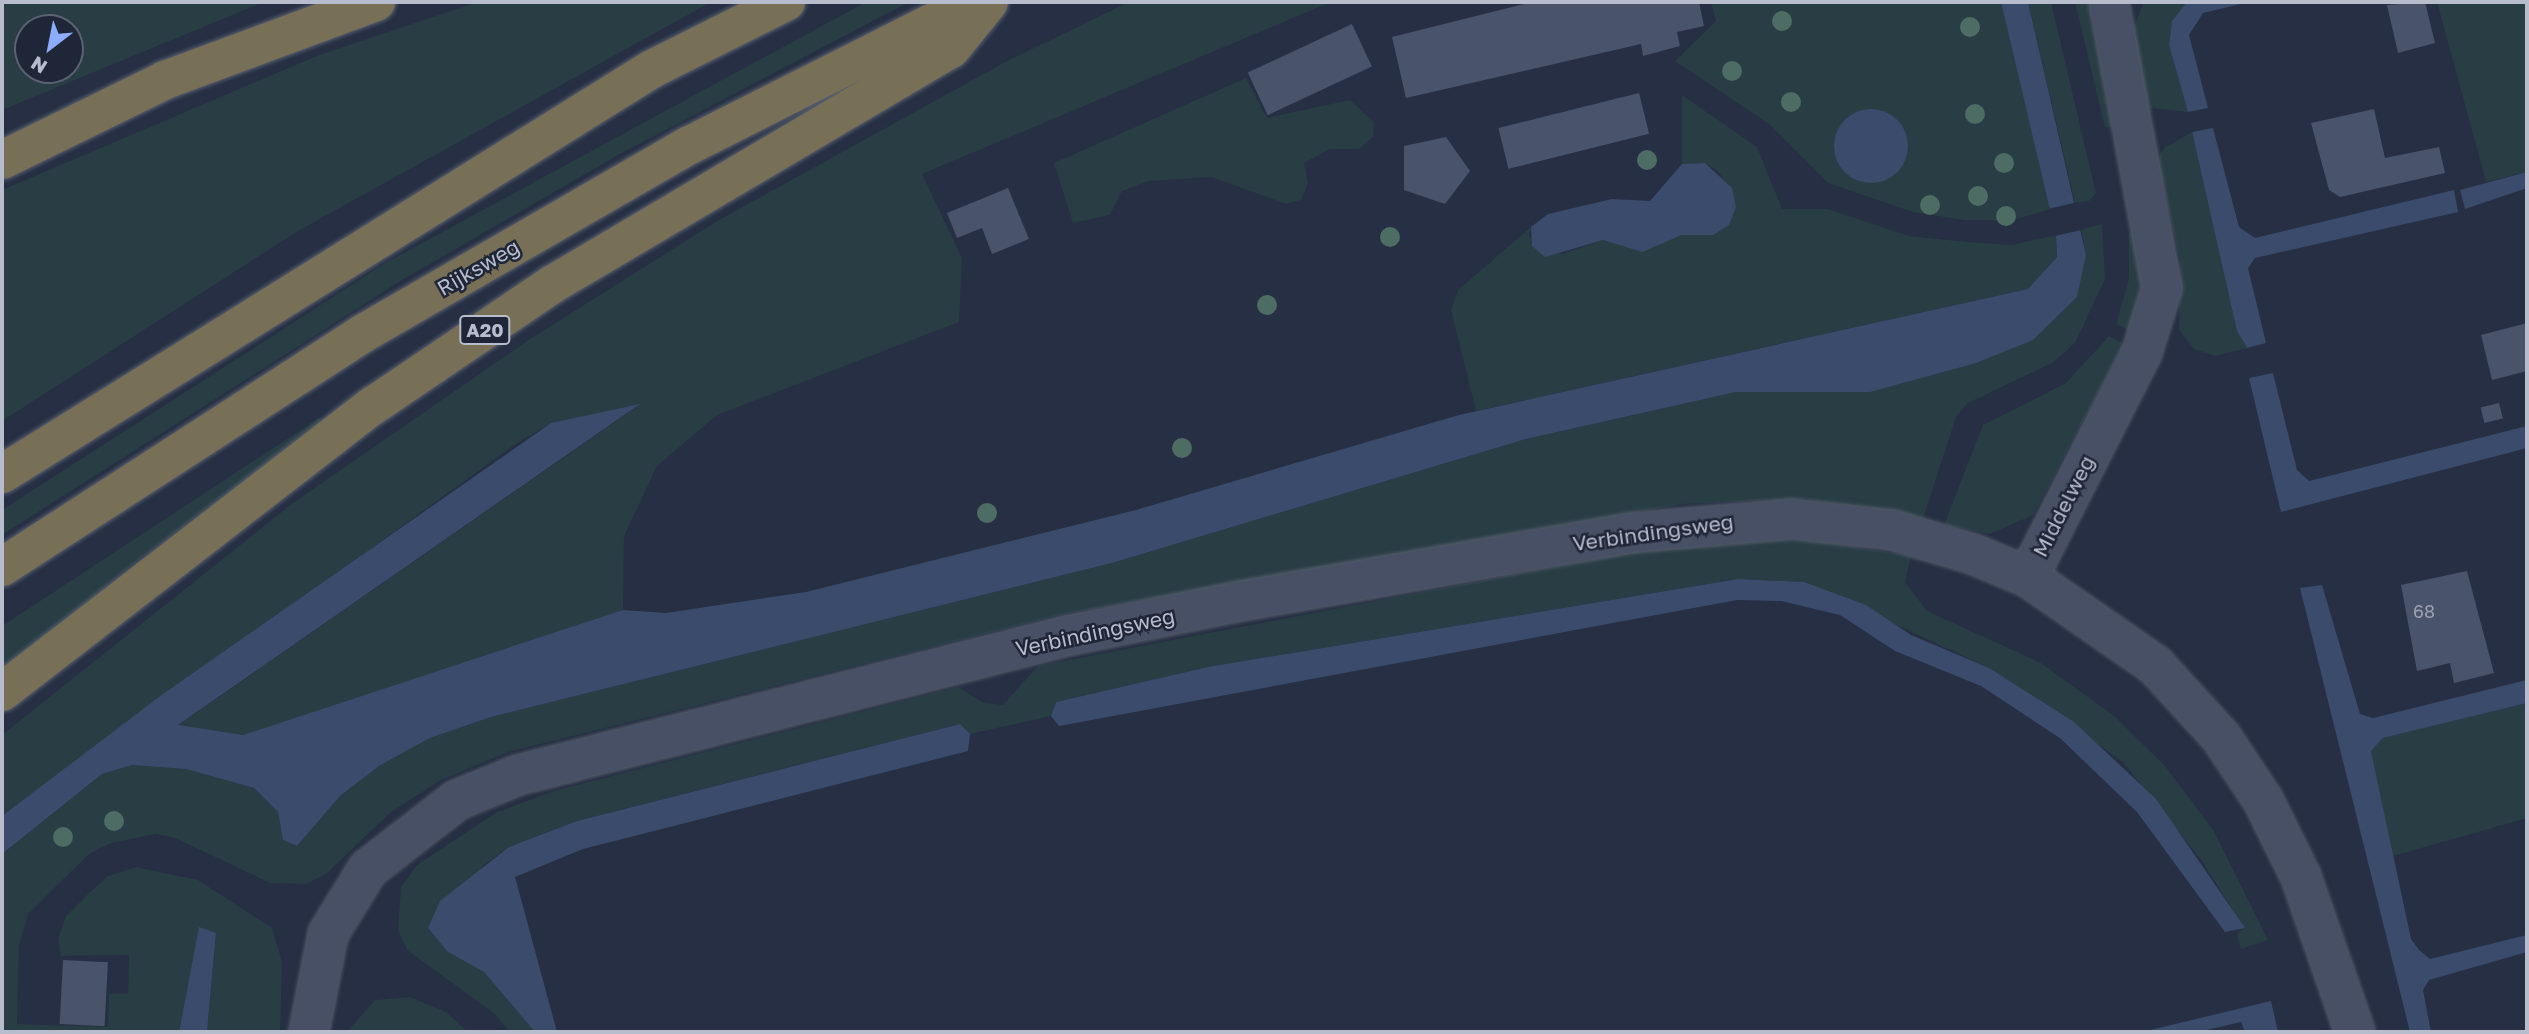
<!DOCTYPE html>
<style>
body{margin:0}
#map{position:relative;width:2529px;height:1034px;overflow:hidden;background:#262f43;font-family:"Golos Text",sans-serif}
div>[style]{position:absolute}
.green>*{inset:0;background:#283d44}
.water>*{inset:0;background:#3b4b6c}
.round{border-radius:50%}
.pier>*{inset:0;background:#262f43;transform-origin:0 0}
.building>*{inset:0;background:#495369;transform-origin:0 0}
.roads{filter:drop-shadow(0 0 2px #585f6f) drop-shadow(0 0 2px #585f6f)}
.secondary>*{height:38px;margin:-19px;padding:0 19px;transform-origin:19px;border-radius:19px;background:#485065}
.highway>*{height:38px;margin:-19px;padding:0 19px;transform-origin:19px;border-radius:19px;background:#786f57}
.trees>*{width:20px;height:20px;margin:-10px;border-radius:50%;background:#4d6c63}
span{translate:-50% -50%;white-space:nowrap;text-align:center;line-height:1.15;-webkit-text-stroke:5px #1f2638;paint-order:stroke}
.number-label{font-size:18px;color:#9ca2b3}
.number-label span{-webkit-text-stroke-width:0}
.shield-label span{padding:2px 5px;background:#1f2638;border:2px solid;border-radius:5px;-webkit-text-stroke-width:0}
.shield-label{font-size:19px;color:#b7bdcc;font-weight:700}
.street-label{font-size:21px;color:#b7bdcc}
.frame{position:absolute;inset:0;border:4px solid #b7bdcc;pointer-events:none}
.north{position:absolute;left:14px;top:14px;width:70px;height:70px;box-sizing:border-box;background:#1f2638;border:2px solid #5c6273;border-radius:50%;rotate:212deg;font-size:19px;font-weight:700;line-height:28px;text-align:center;color:#b7bdcc}
.north::after{content:'';display:block;margin:auto;width:24px;height:32px;background:#8dacfb;clip-path:polygon(50% 0,100% 100%,50% 72%,0 100%)}
</style>
<div id="map">
<div class="green">
<i style="clip-path:polygon(evenodd,2px 2px,264px 2px,2px 110px,2px 2px,28px 28px,70px 28px,70px 70px,28px 70px,28px 28px)"></i>
<i style="clip-path:polygon(478px 2px,711px 2px,298px 231px,2px 421px,2px 190px,319px 55px)"></i>
<i style="clip-path:polygon(866px 2px,909px 2px,620px 154px,399px 282px,2px 535px,2px 510px,387px 262px)"></i>
<i style="clip-path:polygon(1129px 2px,1331px 2px,922px 174px,962px 258px,959px 322px,717px 415px,657px 466px,624px 536px,623px 610px,283px 726px,243px 735px,177px 726px,638px 406px,551px 423px,514px 445px,2px 816px,2px 735px,293px 503px,530px 339px,719px 220px,1007px 61px)"></i>
<i style="clip-path:polygon(1711px 2px,2001px 2px,2051px 209px,2013px 220px,1964px 220px,1913px 212px,1828px 183px,1769px 124px,1675px 61px,1716px 21px)"></i>
<i style="clip-path:polygon(2028px 2px,2051px 2px,2096px 193px,2089px 201px,2075px 203px)"></i>
<i style="clip-path:polygon(2075px 2px,2089px 2px,2112px 126px,2105px 128px)"></i>
<i style="clip-path:polygon(2144px 2px,2187px 2px,2172px 21px,2169px 44px,2188px 112px,2148px 108px,2133px 29px)"></i>
<i style="clip-path:polygon(2437px 2px,2527px 2px,2527px 172px,2486px 182px)"></i>
<i style="clip-path:polygon(1246px 78px,1267px 118px,1350px 100px,1374px 122px,1373px 137px,1359px 149px,1330px 149px,1304px 163px,1308px 183px,1301px 200px,1286px 204px,1212px 177px,1149px 181px,1122px 191px,1110px 215px,1073px 223px,1054px 163px)"></i>
<i style="clip-path:polygon(1682px 95px,1757px 147px,1782px 209px,1828px 209px,1909px 236px,1968px 242px,2012px 245px,2056px 235px,2057px 257px,2028px 289px,1476px 411px,1451px 310px,1458px 290px,1531px 227px,1529px 237px,1562px 254px,1603px 240px,1642px 251px,1682px 235px,1713px 235px,1736px 207px,1720px 173px,1705px 163px,1682px 164px)"></i>
<i style="clip-path:polygon(2192px 132px,2237px 331px,2247px 348px,2215px 356px,2194px 349px,2179px 330px,2180px 259px,2157px 160px,2164px 148px)"></i>
<i style="clip-path:polygon(2102px 224px,2105px 279px,2075px 343px,2052px 363px,1968px 403px,1956px 417px,1923px 519px,1805px 499px,1682px 504px,1060px 615px,508px 752px,441px 780px,391px 812px,326px 874px,306px 884px,270px 883px,175px 838px,156px 834px,111px 843px,89px 854px,28px 914px,19px 946px,17px 1024px,108px 1027px,109px 994px,128px 993px,129px 955px,61px 956px,58px 939px,66px 916px,88px 894px,108px 876px,136px 867px,198px 880px,272px 928px,282px 962px,280px 1032px,207px 1032px,216px 934px,199px 928px,179px 1032px,2px 1032px,2px 854px,102px 774px,132px 765px,186px 769px,254px 788px,278px 812px,283px 840px,297px 846px,340px 796px,379px 766px,430px 738px,491px 717px,1112px 563px,1526px 439px,1736px 392px,1870px 392px,2086px 255px,2081px 229px)"></i>
<i style="clip-path:polygon(2136px 232px,2144px 288px,2132px 332px,2116px 324px,2129px 279px,2129px 233px)"></i>
<i style="clip-path:polygon(2109px 336px,2124px 344px,2033px 515px,1990px 534px,1944px 525px,1983px 425px,2066px 383px)"></i>
<i style="clip-path:polygon(319px 418px,323px 422px,134px 563px,2px 672px,2px 626px)"></i>
<i style="clip-path:polygon(1753px 538px,1814px 540px,1911px 556px,1905px 582px,1927px 611px,2041px 663px,2114px 716px,2165px 766px,2214px 831px,2268px 940px,2241px 949px,2237px 934px,2244px 928px,2202px 861px,2123px 762px,1989px 668px,1804px 582px,1738px 579px,1208px 667px,1056px 702px,1051px 716px,970px 734px,959px 724px,577px 821px,509px 847px,482px 866px,448px 952px,484px 972px,535px 1032px,510px 1032px,495px 1014px,407px 950px,398px 930px,401px 887px,417px 865px,497px 812px,554px 791px,958px 687px,984px 703px,1003px 705px,1038px 666px,1636px 551px)"></i>
<i style="clip-path:polygon(2527px 703px,2527px 818px,2393px 856px,2371px 751px,2383px 738px)"></i>
<i style="clip-path:polygon(410px 997px,446px 1012px,468px 1032px,347px 1032px,375px 1000px)"></i>
</div>
<div class="water">
<i style="clip-path:polygon(2001px 2px,2028px 2px,2086px 255px,2077px 297px,2033px 340px,1976px 363px,1870px 392px,1736px 392px,1526px 439px,1112px 563px,491px 717px,430px 738px,379px 766px,340px 796px,297px 846px,283px 840px,278px 812px,254px 788px,186px 769px,132px 765px,102px 774px,2px 854px,2px 816px,163px 694px,551px 423px,640px 404px,178px 725px,243px 735px,623px 610px,666px 613px,806px 592px,1136px 510px,1459px 415px,2028px 289px,2057px 257px,2056px 235px)"></i>
<i style="clip-path:polygon(2187px 2px,2249px 2px,2203px 13px,2189px 35px,2208px 108px,2188px 112px,2169px 45px,2172px 21px)"></i>
<i class="round" style="left:1834px;top:109px;width:74px;height:74px"></i>
<i style="clip-path:polygon(2213px 128px,2239px 227px,2255px 238px,2454px 190px,2458px 212px,2255px 258px,2248px 268px,2266px 343px,2247px 348px,2237px 331px,2192px 132px)"></i>
<i style="clip-path:polygon(1705px 163px,1732px 188px,1736px 207px,1729px 225px,1713px 235px,1682px 235px,1642px 252px,1603px 240px,1545px 257px,1532px 246px,1531px 227px,1548px 214px,1612px 199px,1650px 201px,1682px 164px)"></i>
<i style="clip-path:polygon(2527px 172px,2527px 188px,2465px 209px,2460px 190px)"></i>
<i style="clip-path:polygon(2273px 373px,2297px 470px,2309px 481px,2527px 426px,2527px 448px,2281px 512px,2249px 378px)"></i>
<i style="clip-path:polygon(1738px 579px,1804px 582px,1866px 605px,1911px 635px,1989px 668px,2074px 722px,2156px 799px,2245px 928px,2225px 932px,2137px 812px,2061px 739px,1981px 686px,1895px 651px,1840px 615px,1781px 601px,1737px 600px,1059px 726px,1051px 716px,1056px 702px,1208px 667px)"></i>
<i style="clip-path:polygon(2322px 585px,2360px 714px,2373px 718px,2527px 680px,2527px 703px,2383px 738px,2371px 751px,2411px 939px,2419px 950px,2430px 959px,2527px 935px,2527px 952px,2429px 980px,2423px 990px,2431px 1032px,2410px 1032px,2300px 588px)"></i>
<i style="clip-path:polygon(960px 724px,970px 734px,968px 751px,583px 849px,515px 877px,557px 1032px,535px 1032px,484px 972px,448px 952px,428px 928px,440px 901px,509px 847px,577px 821px)"></i>
<i style="clip-path:polygon(199px 927px,216px 933px,207px 1032px,179px 1032px)"></i>
<i style="clip-path:polygon(2271px 1001px,2278px 1032px,2245px 1032px,2241px 1022px,2198px 1032px,2142px 1032px)"></i>
</div>
<div class="pier">
<i style="left:2078px;top:202px;width:28px;height:31px;rotate:77deg"></i>
</div>
<div class="building">
<i style="clip-path:polygon(1532px 2px,1699px 2px,1704px 26px,1677px 32px,1680px 46px,1643px 56px,1641px 44px,1406px 98px,1392px 37px)"></i>
<i style="clip-path:polygon(2425px 2px,2435px 43px,2398px 53px,2387px 5px)"></i>
<i style="left:1352px;top:24px;width:47px;height:115px;rotate:65deg"></i>
<i style="left:1639px;top:93px;width:42px;height:145px;rotate:76deg"></i>
<i style="clip-path:polygon(2374px 109px,2385px 158px,2439px 147px,2445px 173px,2340px 197px,2329px 190px,2311px 123px)"></i>
<i style="clip-path:polygon(1446px 137px,1470px 171px,1445px 204px,1404px 190px,1404px 146px)"></i>
<i style="clip-path:polygon(1008px 188px,1029px 239px,992px 254px,982px 228px,957px 238px,947px 213px)"></i>
<i style="clip-path:polygon(2527px 323px,2527px 371px,2492px 380px,2481px 335px)"></i>
<i style="left:2499px;top:403px;width:16px;height:19px;rotate:76deg"></i>
<i style="clip-path:polygon(2467px 571px,2494px 673px,2454px 683px,2450px 663px,2417px 671px,2401px 585px)"></i>
<i style="left:63px;top:960px;width:45px;height:64px;rotate:3deg"></i>
</div>
<div class="roads">
<div class="secondary">
<i style="left:2028px;top:577px;width:252px;rotate:-63.1deg"></i>
<i style="left:2142px;top:352px;width:67px;rotate:-72.6deg"></i>
<i style="left:2162px;top:288px;width:291px;rotate:-100.5deg"></i>
<i style="left:309px;top:1032px;width:100px;rotate:-79deg"></i>
<i style="left:328px;top:934px;width:76px;rotate:-58.4deg"></i>
<i style="left:368px;top:869px;width:113px;rotate:-37.8deg"></i>
<i style="left:457px;top:800px;width:66px;rotate:-22.3deg"></i>
<i style="left:518px;top:775px;width:565px;rotate:-14.23deg"></i>
<i style="left:1066px;top:636px;width:178px;rotate:-11.3deg"></i>
<i style="left:1241px;top:601px;width:394px;rotate:-9.9deg"></i>
<i style="left:1629px;top:533px;width:164px;rotate:-4.9deg"></i>
<i style="left:1792px;top:519px;width:101px;rotate:6.3deg"></i>
<i style="left:1892px;top:530px;width:84px;rotate:16.5deg"></i>
<i style="left:1973px;top:554px;width:60px;rotate:22.7deg"></i>
<i style="left:2028px;top:577px;width:155px;rotate:34.7deg"></i>
<i style="left:2155px;top:665px;width:98px;rotate:47.5deg"></i>
<i style="left:2221px;top:737px;width:76px;rotate:56.3deg"></i>
<i style="left:2263px;top:800px;width:86px;rotate:63.7deg"></i>
<i style="left:2301px;top:877px;width:164px;rotate:70.8deg"></i>
</div>
<div class="highway">
<i style="left:2px;top:160px;width:182px;rotate:-26.1deg"></i>
<i style="left:165px;top:80px;width:225px;rotate:-20.3deg"></i>
<i style="left:2px;top:474px;width:766px;rotate:-31.93deg"></i>
<i style="left:652px;top:69px;width:150px;rotate:-26.6deg"></i>
<i style="left:2px;top:567px;width:429px;rotate:-32.9deg"></i>
<i style="left:362px;top:334px;width:379px;rotate:-30deg"></i>
<i style="left:690px;top:145px;width:317px;rotate:-26.8deg"></i>
<i style="left:2px;top:692px;width:470px;rotate:-37.7deg"></i>
<i style="left:374px;top:405px;width:216px;rotate:-34.1deg"></i>
<i style="left:553px;top:284px;width:462px;rotate:-30.6deg"></i>
<i style="left:951px;top:49px;width:60px;rotate:-51deg"></i>
</div>
</div>
<div class="trees">
<i style="left:1782px;top:21px"></i>
<i style="left:1970px;top:27px"></i>
<i style="left:1732px;top:71px"></i>
<i style="left:1791px;top:102px"></i>
<i style="left:1975px;top:114px"></i>
<i style="left:1647px;top:160px"></i>
<i style="left:2004px;top:163px"></i>
<i style="left:1978px;top:196px"></i>
<i style="left:1930px;top:205px"></i>
<i style="left:2006px;top:216px"></i>
<i style="left:1390px;top:237px"></i>
<i style="left:1267px;top:305px"></i>
<i style="left:1182px;top:448px"></i>
<i style="left:987px;top:513px"></i>
<i style="left:114px;top:821px"></i>
<i style="left:63px;top:837px"></i>
</div>
<div class="number-label">
<span style="left:2424px;top:611px">68</span>
</div>
<div class="shield-label">
<span style="left:485px;top:330px">A20</span>
</div>
<div class="street-label">
<span style="left:478px;top:267px;rotate:-30deg">Rijksweg</span>
<span style="left:2063px;top:506px;rotate:-63deg">Middelweg</span>
<span style="left:1653px;top:532px;rotate:-8deg">Verbindingsweg</span>
<span style="left:1095px;top:632px;rotate:-12deg">Verbindingsweg</span>
</div>
<div class="frame"></div>
<div class="north">N</div>
</div>
